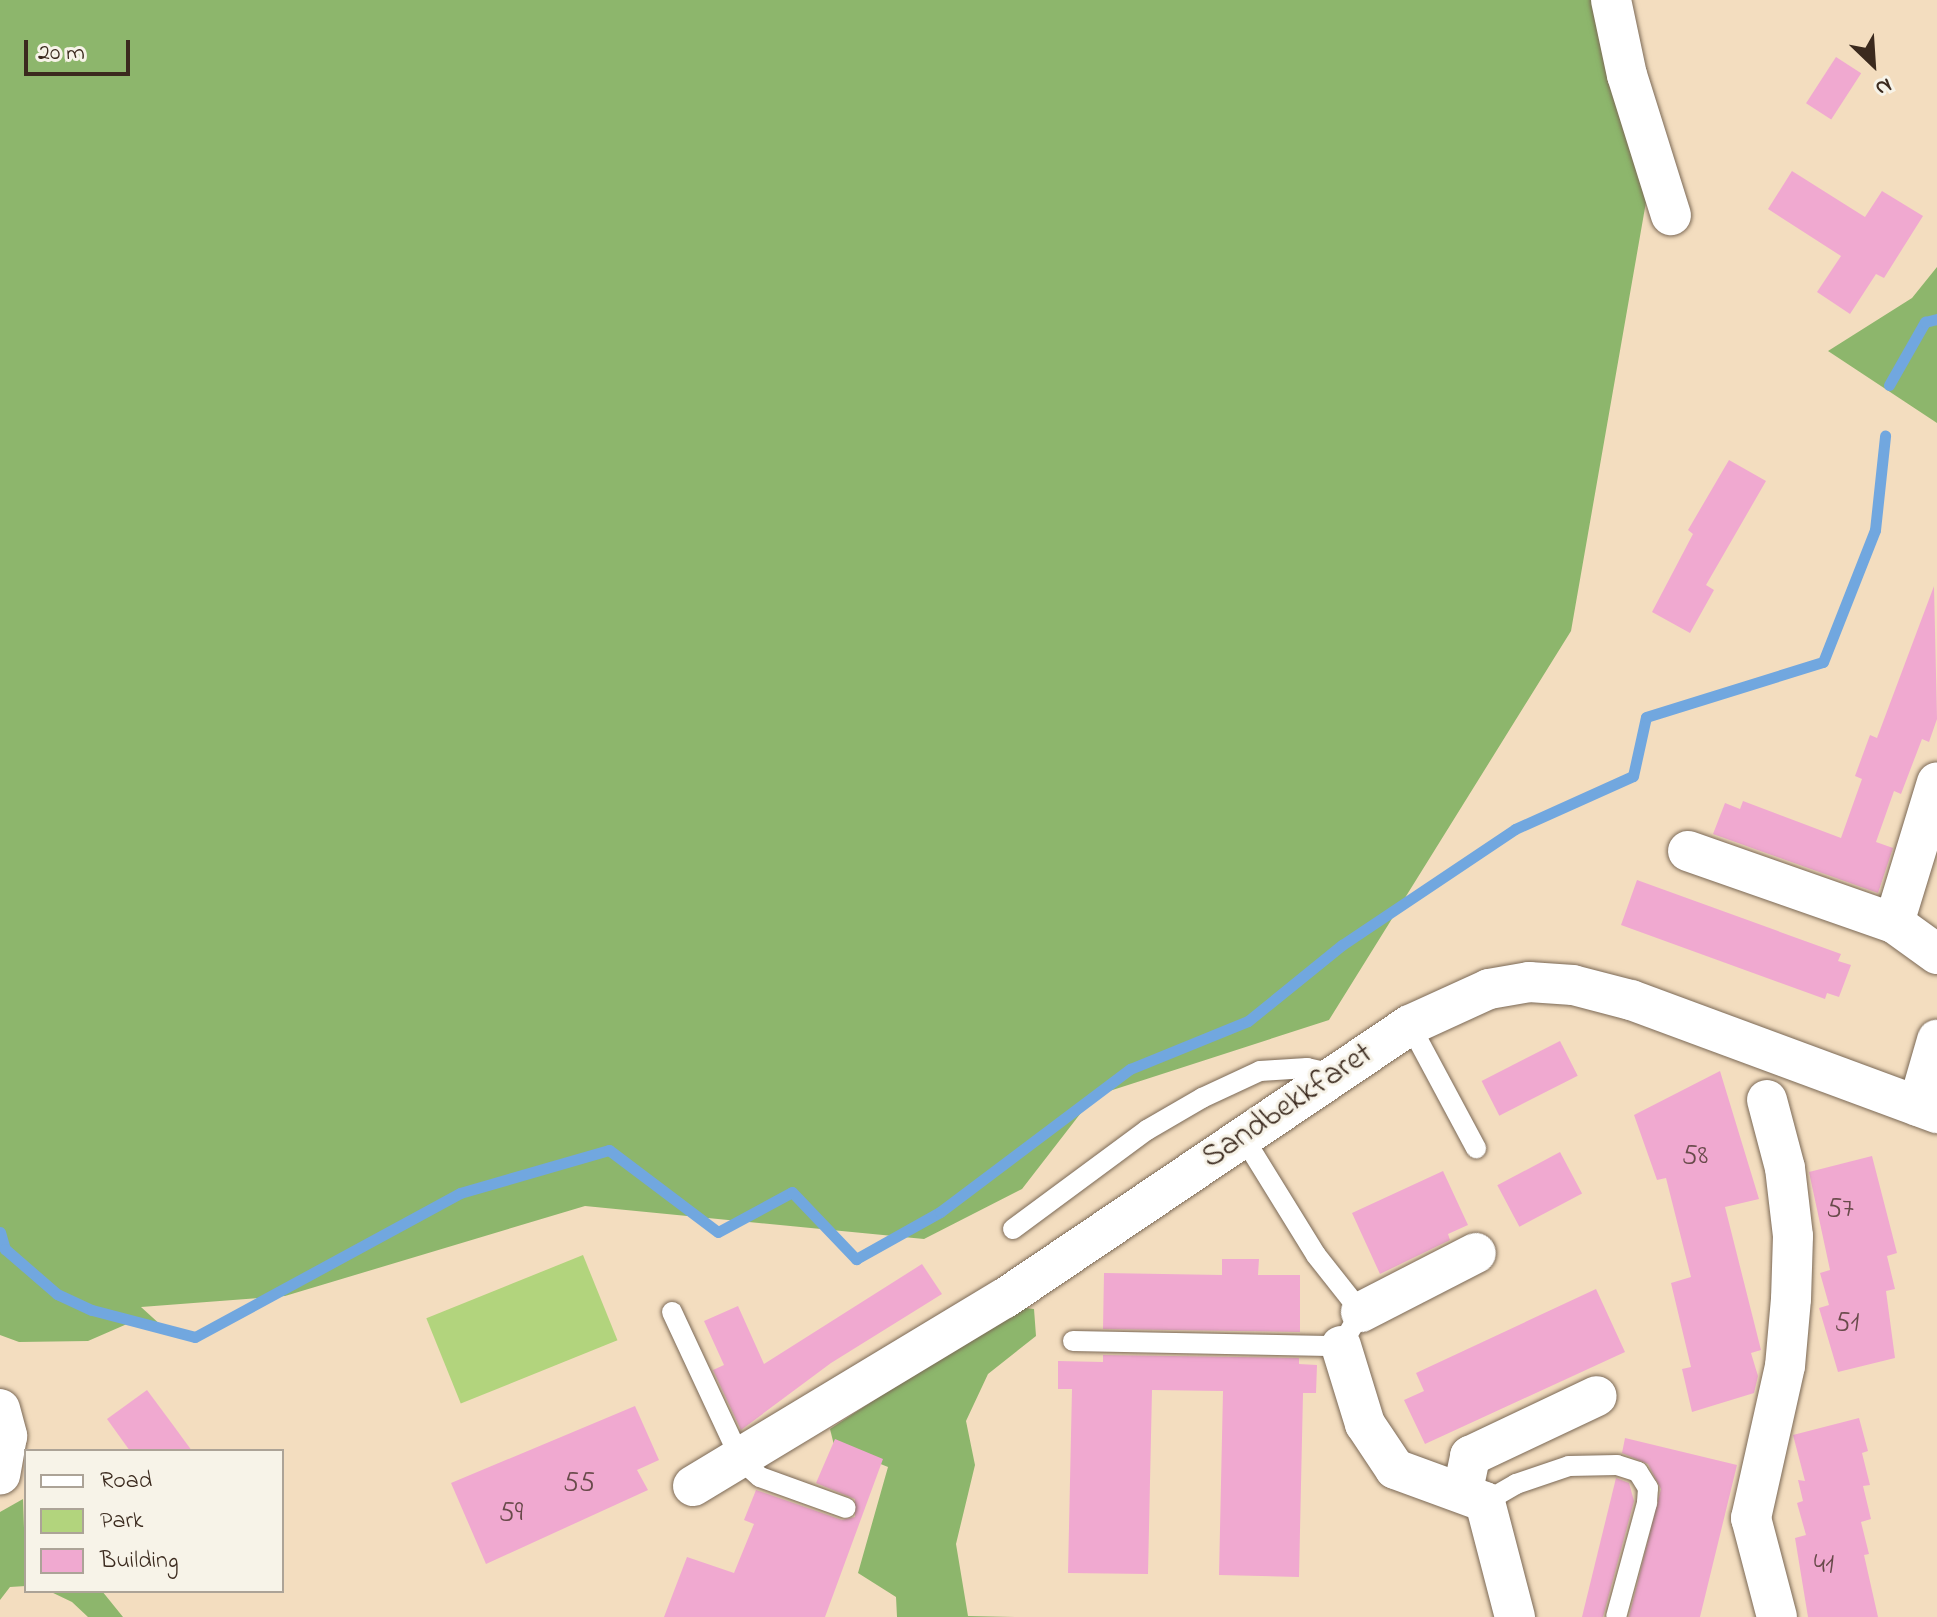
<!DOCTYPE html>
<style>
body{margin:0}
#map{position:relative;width:1937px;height:1617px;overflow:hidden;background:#f3ddbf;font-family:"Indie Flower",sans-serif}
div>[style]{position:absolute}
.green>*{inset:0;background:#b2d47d;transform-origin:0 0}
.forest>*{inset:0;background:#8db66c}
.stream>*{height:11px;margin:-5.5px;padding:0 5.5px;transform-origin:5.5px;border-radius:5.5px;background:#71a7df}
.building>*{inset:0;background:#f0a9d0;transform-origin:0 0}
.roads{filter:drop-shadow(0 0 2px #7b6956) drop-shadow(0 0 2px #7b6956)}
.service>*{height:20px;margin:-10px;padding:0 10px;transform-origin:10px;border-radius:10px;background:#fff}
.minor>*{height:40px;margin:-20px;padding:0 20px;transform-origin:20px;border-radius:20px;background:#fff}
span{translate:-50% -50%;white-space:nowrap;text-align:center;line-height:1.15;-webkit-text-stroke:6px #f7f3e8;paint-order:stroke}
.number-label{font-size:28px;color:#684a4a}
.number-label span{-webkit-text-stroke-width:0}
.street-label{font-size:32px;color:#3b2a1e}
.legend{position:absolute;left:24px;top:1449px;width:260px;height:144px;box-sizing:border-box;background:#f7f3e8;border:2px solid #aca397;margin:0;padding:10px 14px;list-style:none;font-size:24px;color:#3b2a1e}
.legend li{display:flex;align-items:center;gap:16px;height:40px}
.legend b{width:40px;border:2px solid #aca397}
.north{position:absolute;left:1833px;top:24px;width:80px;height:80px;-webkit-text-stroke:6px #f7f3e8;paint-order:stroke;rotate:155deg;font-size:22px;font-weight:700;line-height:32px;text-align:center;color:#3b2a1e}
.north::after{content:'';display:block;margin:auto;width:28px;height:36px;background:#3b2a1e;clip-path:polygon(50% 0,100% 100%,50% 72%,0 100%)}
.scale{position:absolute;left:24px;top:40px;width:106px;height:36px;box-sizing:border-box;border:4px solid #3b2a1e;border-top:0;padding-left:10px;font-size:24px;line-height:28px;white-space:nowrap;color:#3b2a1e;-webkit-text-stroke:6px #f7f3e8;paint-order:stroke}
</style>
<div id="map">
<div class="green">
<i style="left:583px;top:1255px;width:92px;height:169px;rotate:68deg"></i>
</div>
<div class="forest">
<i style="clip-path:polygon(0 0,1599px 0,1646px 202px,1571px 631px,1329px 1020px,1094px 1096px,1022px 1189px,924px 1239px,585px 1206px,285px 1296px,141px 1307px,163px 1327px,127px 1324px,88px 1341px,19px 1342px,0 1335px)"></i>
<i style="clip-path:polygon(1937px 267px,1937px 423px,1828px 351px,1912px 298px)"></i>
<i style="clip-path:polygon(1017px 1307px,1034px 1309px,1036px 1336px,988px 1374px,966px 1421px,975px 1465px,956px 1544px,968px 1616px,1015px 1617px,897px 1617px,896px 1597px,858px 1573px,888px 1467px,834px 1445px,830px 1429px)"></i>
<i style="clip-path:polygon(23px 1499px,26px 1586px,10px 1587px,0 1600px,0 1512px)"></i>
<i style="clip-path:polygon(49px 1591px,102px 1591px,123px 1617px,88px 1617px,72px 1602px)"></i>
</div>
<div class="stream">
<i style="left:1889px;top:385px;width:73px;rotate:-60.3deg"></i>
<i style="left:1925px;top:322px;width:12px;rotate:-14deg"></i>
<i style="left:0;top:1232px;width:18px;rotate:74deg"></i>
<i style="left:5px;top:1249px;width:69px;rotate:40.9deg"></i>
<i style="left:57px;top:1294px;width:38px;rotate:25deg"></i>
<i style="left:92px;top:1310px;width:106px;rotate:14.7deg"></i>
<i style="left:195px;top:1337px;width:302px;rotate:-28.5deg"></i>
<i style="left:460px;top:1193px;width:155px;rotate:-16.1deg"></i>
<i style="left:609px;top:1150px;width:136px;rotate:37deg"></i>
<i style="left:718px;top:1232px;width:84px;rotate:-28.4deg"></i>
<i style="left:792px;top:1192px;width:93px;rotate:46.3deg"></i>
<i style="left:856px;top:1259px;width:96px;rotate:-29.2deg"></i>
<i style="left:940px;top:1212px;width:238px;rotate:-37deg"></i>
<i style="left:1130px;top:1069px;width:127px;rotate:-22.1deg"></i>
<i style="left:1248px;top:1021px;width:121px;rotate:-39deg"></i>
<i style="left:1342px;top:945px;width:208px;rotate:-33.8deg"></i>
<i style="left:1515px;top:829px;width:129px;rotate:-24.2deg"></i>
<i style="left:1633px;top:776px;width:60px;rotate:-77.6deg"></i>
<i style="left:1646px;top:717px;width:185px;rotate:-17.3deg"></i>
<i style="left:1823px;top:662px;width:142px;rotate:-68.5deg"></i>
<i style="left:1875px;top:530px;width:95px;rotate:-83.9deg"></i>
</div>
<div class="building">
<i style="left:1836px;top:57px;width:30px;height:55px;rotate:33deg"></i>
<i style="clip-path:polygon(1792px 171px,1865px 217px,1882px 191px,1923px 216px,1884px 278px,1876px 274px,1850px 314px,1817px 292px,1841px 256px,1768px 209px)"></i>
<i style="clip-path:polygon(1729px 460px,1766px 481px,1706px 585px,1714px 590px,1690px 633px,1652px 612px,1693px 534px,1688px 530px)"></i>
<i style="clip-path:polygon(1934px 586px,1937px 719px,1929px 742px,1922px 739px,1901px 794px,1894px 791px,1876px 842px,1893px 848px,1878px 893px,1713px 834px,1725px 803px,1740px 809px,1743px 801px,1841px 838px,1862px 779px,1855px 776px,1870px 735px,1877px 738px)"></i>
<i style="clip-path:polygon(1637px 880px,1841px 954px,1838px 961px,1851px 965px,1839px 997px,1827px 993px,1825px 999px,1621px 925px)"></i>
<i style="left:1560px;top:1041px;width:39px;height:88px;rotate:63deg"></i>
<i style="clip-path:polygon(1720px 1071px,1759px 1199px,1725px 1207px,1761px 1350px,1751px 1353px,1758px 1376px,1754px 1393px,1692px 1412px,1682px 1369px,1691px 1367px,1671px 1283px,1691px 1277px,1666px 1178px,1657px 1180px,1634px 1115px)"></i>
<i style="left:1560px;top:1152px;width:47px;height:71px;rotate:62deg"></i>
<i style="clip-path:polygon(1872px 1156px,1897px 1253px,1887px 1256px,1895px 1289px,1886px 1291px,1895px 1358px,1838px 1372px,1819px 1308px,1829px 1305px,1820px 1273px,1830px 1270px,1809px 1172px)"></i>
<i style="clip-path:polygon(1443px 1171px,1468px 1225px,1448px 1234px,1450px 1240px,1380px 1274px,1352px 1213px)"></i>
<i style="clip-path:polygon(1222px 1259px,1259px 1259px,1258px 1275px,1300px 1275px,1300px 1332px,1103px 1329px,1104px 1273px,1222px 1275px)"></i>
<i style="clip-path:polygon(922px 1264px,942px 1294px,831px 1363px,741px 1430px,713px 1370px,724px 1365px,704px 1321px,738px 1306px,764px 1364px)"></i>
<i style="clip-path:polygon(1596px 1289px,1625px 1352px,1425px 1444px,1404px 1400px,1424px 1391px,1416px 1373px)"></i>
<i style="clip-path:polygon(1103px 1355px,1299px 1358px,1299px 1364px,1317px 1365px,1316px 1393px,1303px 1393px,1299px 1577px,1219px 1575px,1223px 1391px,1152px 1390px,1148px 1574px,1068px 1573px,1072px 1389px,1058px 1389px,1058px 1361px,1103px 1362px)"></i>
<i style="clip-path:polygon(147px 1390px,173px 1425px,192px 1451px,130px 1451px,107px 1419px)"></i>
<i style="clip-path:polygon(635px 1406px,659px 1460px,637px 1470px,648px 1490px,486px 1564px,451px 1483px)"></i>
<i style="clip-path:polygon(1859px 1418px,1868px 1451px,1862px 1453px,1870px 1485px,1863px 1486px,1871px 1519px,1861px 1522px,1869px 1554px,1864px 1555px,1878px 1617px,1808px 1617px,1795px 1538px,1806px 1535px,1797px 1503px,1803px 1501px,1798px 1480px,1805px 1481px,1793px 1435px)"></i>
<i style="clip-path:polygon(1625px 1438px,1737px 1465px,1700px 1617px,1629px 1617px,1661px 1489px,1648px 1464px,1622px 1453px)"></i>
<i style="clip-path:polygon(835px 1439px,883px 1459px,825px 1617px,664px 1617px,687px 1557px,734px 1573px,754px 1524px,744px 1520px,756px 1490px,842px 1520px,855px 1517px,855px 1499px,816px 1483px)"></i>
<i style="clip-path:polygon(1616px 1478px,1629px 1483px,1634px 1501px,1603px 1617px,1582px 1617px)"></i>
</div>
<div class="roads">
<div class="service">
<i style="left:1410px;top:1025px;width:140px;rotate:61.8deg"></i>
<i style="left:1013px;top:1229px;width:167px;rotate:-36.5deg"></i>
<i style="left:1147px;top:1130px;width:64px;rotate:-30.2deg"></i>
<i style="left:1202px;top:1098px;width:64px;rotate:-25deg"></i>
<i style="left:1260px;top:1071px;width:47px;rotate:-3.7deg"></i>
<i style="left:1307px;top:1068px;width:27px;rotate:13deg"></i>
<i style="left:672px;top:1312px;width:163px;rotate:65deg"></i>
<i style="left:741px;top:1460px;width:25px;rotate:42deg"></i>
<i style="left:760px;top:1477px;width:91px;rotate:19.8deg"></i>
<i style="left:1073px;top:1341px;width:268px;rotate:1.1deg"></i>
<i style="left:1341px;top:1346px;width:39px;rotate:-60deg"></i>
<i style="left:1361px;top:1312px;width:73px;rotate:-128.3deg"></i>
<i style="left:1316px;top:1255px;width:139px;rotate:-121.7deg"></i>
<i style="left:1485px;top:1502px;width:36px;rotate:-30deg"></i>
<i style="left:1516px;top:1484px;width:56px;rotate:-18.8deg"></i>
<i style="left:1569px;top:1466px;width:48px;rotate:-1.2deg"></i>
<i style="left:1617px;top:1465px;width:22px;rotate:18deg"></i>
<i style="left:1638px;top:1472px;width:19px;rotate:58deg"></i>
<i style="left:1648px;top:1488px;width:15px;rotate:94deg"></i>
<i style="left:1647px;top:1503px;width:118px;rotate:105.2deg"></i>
</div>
<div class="minor">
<i style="left:1611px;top:0;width:77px;rotate:78deg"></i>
<i style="left:1627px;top:75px;width:147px;rotate:72.6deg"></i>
<i style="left:1688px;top:851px;width:218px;rotate:19.3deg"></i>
<i style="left:1894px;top:923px;width:53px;rotate:35.8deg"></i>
<i style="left:1894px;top:923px;width:147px;rotate:-73deg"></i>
<i style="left:1767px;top:1100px;width:70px;rotate:75.2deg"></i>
<i style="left:1785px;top:1168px;width:68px;rotate:83.3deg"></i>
<i style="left:1793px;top:1236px;width:63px;rotate:91.8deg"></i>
<i style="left:1791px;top:1299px;width:67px;rotate:95.1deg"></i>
<i style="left:1785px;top:1366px;width:156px;rotate:102.6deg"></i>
<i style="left:1751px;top:1518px;width:102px;rotate:75.3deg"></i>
<i style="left:1918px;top:1106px;width:69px;rotate:-73.9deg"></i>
<i style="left:1361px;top:1312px;width:129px;rotate:-27.2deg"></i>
<i style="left:1341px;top:1346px;width:82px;rotate:72.9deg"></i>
<i style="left:1365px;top:1424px;width:54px;rotate:56.3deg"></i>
<i style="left:1395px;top:1469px;width:96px;rotate:20.1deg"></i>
<i style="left:1485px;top:1502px;width:119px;rotate:75.4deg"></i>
<i style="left:0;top:1409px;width:28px;rotate:75deg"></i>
<i style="left:7px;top:1436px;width:39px;rotate:100deg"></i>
<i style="left:693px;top:1486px;width:364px;rotate:-31.1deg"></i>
<i style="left:1005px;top:1298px;width:488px;rotate:-34deg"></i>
<i style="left:1410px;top:1025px;width:87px;rotate:-24.5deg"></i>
<i style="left:1489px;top:989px;width:41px;rotate:-9.9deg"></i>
<i style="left:1529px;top:982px;width:44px;rotate:3.9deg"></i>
<i style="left:1573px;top:985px;width:60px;rotate:14.5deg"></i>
<i style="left:1631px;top:1000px;width:326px;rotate:20.3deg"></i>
<i style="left:1463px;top:1490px;width:35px;rotate:-78deg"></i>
<i style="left:1470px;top:1456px;width:140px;rotate:-25.3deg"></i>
</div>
</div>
<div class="number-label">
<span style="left:1695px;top:1157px">58</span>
<span style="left:1840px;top:1210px">57</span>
<span style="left:1847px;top:1324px">51</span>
<span style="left:579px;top:1484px">55</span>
<span style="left:511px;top:1514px">59</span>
<span style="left:1824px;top:1566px">41</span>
</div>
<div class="street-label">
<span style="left:1288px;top:1107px;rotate:-34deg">Sandbekkfaret</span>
</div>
<ul class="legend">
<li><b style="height:10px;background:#fff"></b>Road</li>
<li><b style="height:22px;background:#b2d47d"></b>Park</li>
<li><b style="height:22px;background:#f0a9d0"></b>Building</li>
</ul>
<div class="north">N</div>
<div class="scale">20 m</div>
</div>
